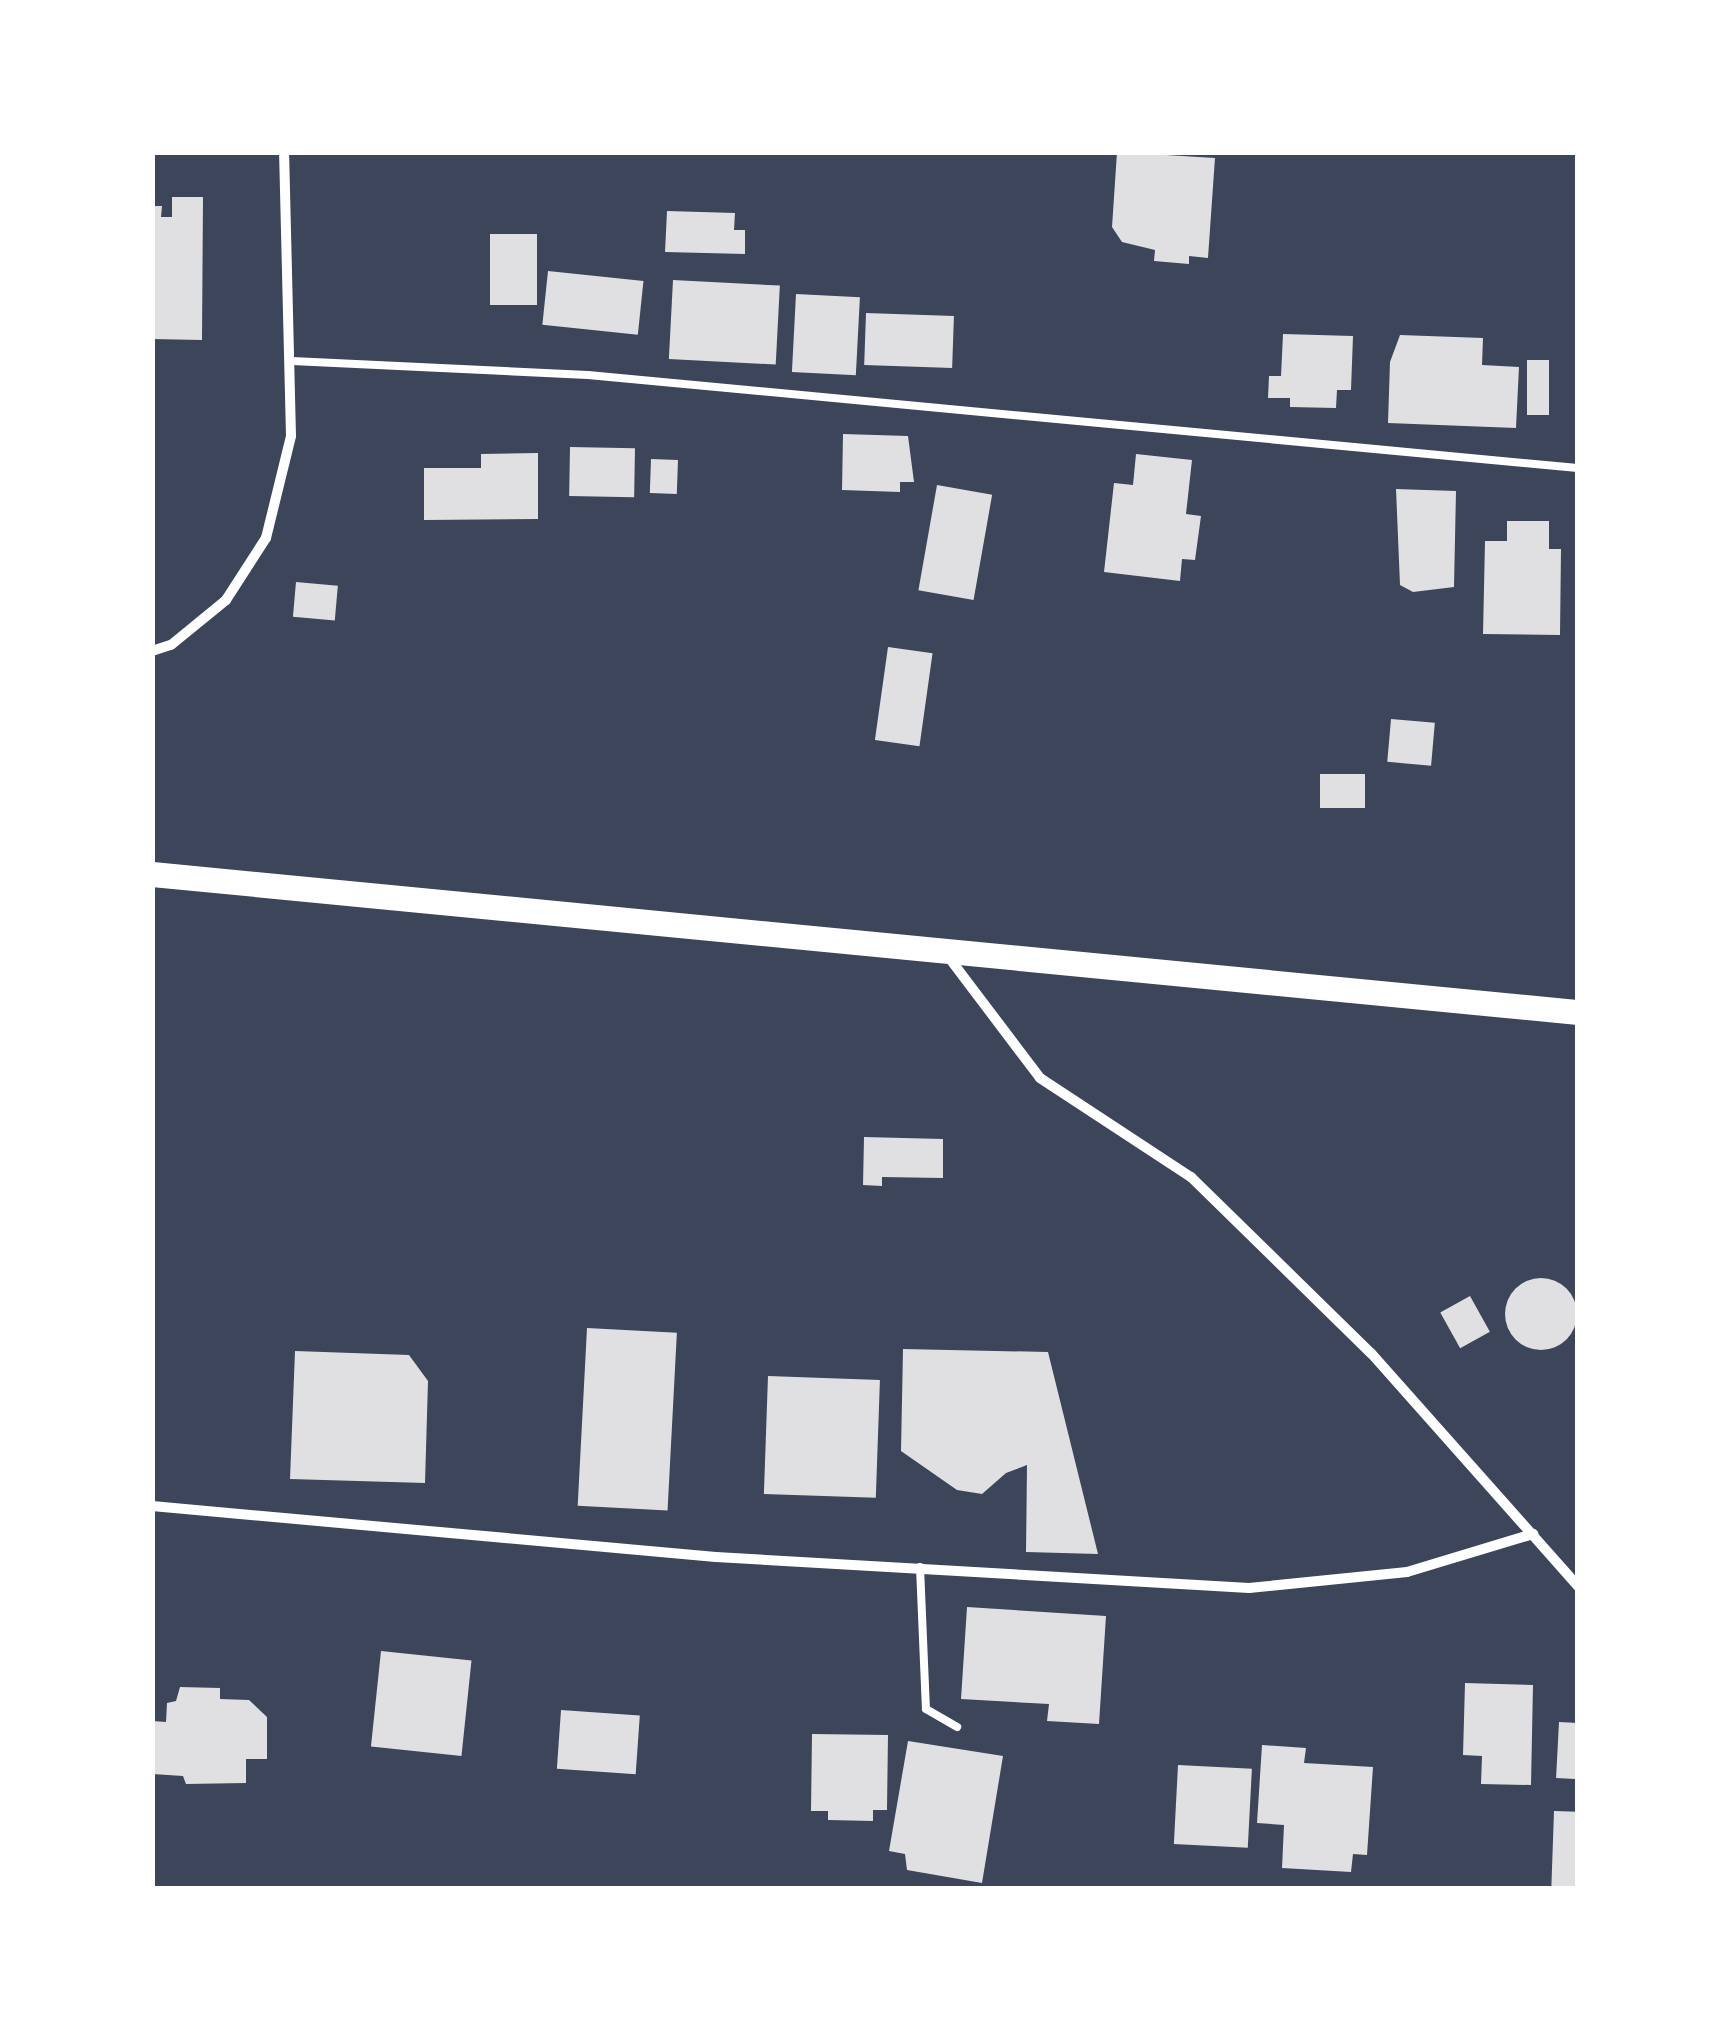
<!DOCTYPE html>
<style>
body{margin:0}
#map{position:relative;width:1730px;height:2041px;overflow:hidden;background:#2d3142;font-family:"Source Sans 3",sans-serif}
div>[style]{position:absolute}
.green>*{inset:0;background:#3c4559;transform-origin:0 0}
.building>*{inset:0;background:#e0e0e3;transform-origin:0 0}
.round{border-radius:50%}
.service>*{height:8px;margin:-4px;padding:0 4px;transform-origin:4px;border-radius:4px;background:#fff}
.minor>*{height:10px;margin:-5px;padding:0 5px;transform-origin:5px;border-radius:5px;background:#fff}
.primary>*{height:25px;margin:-12.5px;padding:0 12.5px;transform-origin:12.5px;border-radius:12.5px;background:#fff}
span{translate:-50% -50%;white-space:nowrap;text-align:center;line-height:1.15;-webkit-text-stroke:9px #fff;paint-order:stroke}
.frame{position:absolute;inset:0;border:155px solid #fff;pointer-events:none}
</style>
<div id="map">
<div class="green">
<i style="left:153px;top:153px;width:1424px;height:1735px"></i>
</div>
<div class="building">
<i style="clip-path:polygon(1117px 152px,1215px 158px,1208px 258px,1189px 256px,1189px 264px,1154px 261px,1155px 250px,1122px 242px,1112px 227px)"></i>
<i style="clip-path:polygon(172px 197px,203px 197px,202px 340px,152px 339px,152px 206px,162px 206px,161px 217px,172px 217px)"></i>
<i style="clip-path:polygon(667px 211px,735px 213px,734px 230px,745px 230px,745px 254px,665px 252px)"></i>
<i style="left:490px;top:234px;width:47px;height:71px"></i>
<i style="left:548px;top:271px;width:96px;height:54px;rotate:6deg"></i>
<i style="left:673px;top:280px;width:107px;height:79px;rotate:3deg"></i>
<i style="left:796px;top:294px;width:64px;height:78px;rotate:3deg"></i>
<i style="left:866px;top:313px;width:88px;height:52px;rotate:2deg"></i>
<i style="clip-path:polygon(1283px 334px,1353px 336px,1351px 390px,1337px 390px,1336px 408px,1290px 407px,1290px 398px,1268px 398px,1269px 376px,1281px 376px)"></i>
<i style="clip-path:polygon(1400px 335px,1483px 338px,1482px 365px,1519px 367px,1516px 428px,1388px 423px,1390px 362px)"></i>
<i style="left:1527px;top:360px;width:22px;height:55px"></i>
<i style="clip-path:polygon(843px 434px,908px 436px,914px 482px,900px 482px,900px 492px,842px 490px)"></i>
<i style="left:570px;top:447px;width:65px;height:49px;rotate:1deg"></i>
<i style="clip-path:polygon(538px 453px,538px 519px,424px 520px,424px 468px,481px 468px,481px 454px)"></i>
<i style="clip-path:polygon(1136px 454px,1192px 460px,1186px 514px,1201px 516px,1195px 560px,1182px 559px,1180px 581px,1104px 572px,1114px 483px,1133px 485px)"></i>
<i style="left:651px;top:459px;width:27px;height:34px;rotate:2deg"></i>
<i style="left:937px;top:485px;width:56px;height:107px;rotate:10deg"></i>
<i style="clip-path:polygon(1396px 489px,1456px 491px,1454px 587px,1413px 592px,1400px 585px)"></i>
<i style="clip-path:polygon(1507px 521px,1549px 521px,1549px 549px,1561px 549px,1560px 635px,1483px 634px,1485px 541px,1507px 541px)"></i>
<i style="left:296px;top:582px;width:42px;height:35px;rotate:5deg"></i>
<i style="left:888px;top:647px;width:45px;height:94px;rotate:8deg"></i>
<i style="left:1391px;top:719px;width:44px;height:43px;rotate:5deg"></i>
<i style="left:1320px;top:774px;width:45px;height:34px"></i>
<i style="clip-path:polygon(864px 1137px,943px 1139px,943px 1178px,882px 1177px,882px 1186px,863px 1185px)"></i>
<i class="round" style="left:1505px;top:1278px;width:72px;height:72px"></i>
<i style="left:1470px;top:1296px;width:41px;height:34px;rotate:61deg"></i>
<i style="left:587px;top:1328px;width:90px;height:178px;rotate:3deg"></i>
<i style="clip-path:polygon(903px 1349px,1048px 1352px,1098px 1554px,1026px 1552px,1027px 1465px,1006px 1473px,982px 1494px,957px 1490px,901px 1451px)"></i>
<i style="clip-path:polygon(295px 1351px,409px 1355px,428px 1381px,425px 1483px,290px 1479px)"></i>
<i style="left:768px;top:1376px;width:112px;height:118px;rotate:2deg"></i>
<i style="clip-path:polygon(967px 1607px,1106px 1616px,1099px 1724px,1047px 1721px,1049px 1704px,961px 1699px)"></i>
<i style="left:381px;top:1651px;width:91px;height:96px;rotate:6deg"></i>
<i style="clip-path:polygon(1465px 1683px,1533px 1685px,1531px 1785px,1481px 1784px,1482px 1756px,1463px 1755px)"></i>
<i style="clip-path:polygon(180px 1687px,220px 1688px,220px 1699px,249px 1700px,267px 1717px,267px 1759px,246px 1759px,246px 1783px,186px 1784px,183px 1776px,152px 1774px,152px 1721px,166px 1722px,167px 1703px,176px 1701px)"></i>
<i style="left:561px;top:1710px;width:79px;height:59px;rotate:4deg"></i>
<i style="left:1559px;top:1722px;width:19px;height:56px;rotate:3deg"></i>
<i style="clip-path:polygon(812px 1734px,888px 1735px,887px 1810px,873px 1810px,873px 1821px,828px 1820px,828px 1811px,811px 1811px)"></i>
<i style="clip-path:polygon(908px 1741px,1003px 1756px,982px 1883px,907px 1870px,905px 1854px,889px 1851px)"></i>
<i style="clip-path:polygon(1262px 1745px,1306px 1748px,1304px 1763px,1373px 1767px,1367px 1855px,1353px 1854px,1351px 1872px,1282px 1868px,1284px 1825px,1257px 1823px)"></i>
<i style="left:1178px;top:1765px;width:74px;height:79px;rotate:3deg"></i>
<i style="left:1554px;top:1811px;width:24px;height:77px;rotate:2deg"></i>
</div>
<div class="service">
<i style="left:292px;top:361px;width:296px;rotate:2.7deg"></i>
<i style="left:588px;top:375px;width:994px;rotate:5.37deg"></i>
<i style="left:920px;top:1567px;width:142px;rotate:87.6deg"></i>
<i style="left:926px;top:1709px;width:36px;rotate:30deg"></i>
</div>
<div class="minor">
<i style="left:152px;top:651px;width:20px;rotate:-18deg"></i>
<i style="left:171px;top:645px;width:71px;rotate:-39.3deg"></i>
<i style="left:226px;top:600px;width:74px;rotate:-57.2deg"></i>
<i style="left:266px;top:538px;width:105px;rotate:-76.2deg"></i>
<i style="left:291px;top:436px;width:284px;rotate:-91.4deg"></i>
<i style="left:947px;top:955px;width:154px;rotate:52.9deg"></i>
<i style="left:1040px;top:1078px;width:181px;rotate:33.3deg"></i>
<i style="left:1191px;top:1177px;width:252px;rotate:44.4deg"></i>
<i style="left:1371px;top:1353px;width:312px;rotate:48.4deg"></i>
<i style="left:152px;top:1506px;width:566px;rotate:5.17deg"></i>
<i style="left:716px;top:1557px;width:534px;rotate:3.33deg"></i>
<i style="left:1249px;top:1588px;width:159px;rotate:-5.8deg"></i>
<i style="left:1407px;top:1572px;width:132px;rotate:-16.8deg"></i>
</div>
<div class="primary">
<i style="left:152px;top:874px;width:1433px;rotate:5.53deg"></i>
</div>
<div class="frame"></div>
</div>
